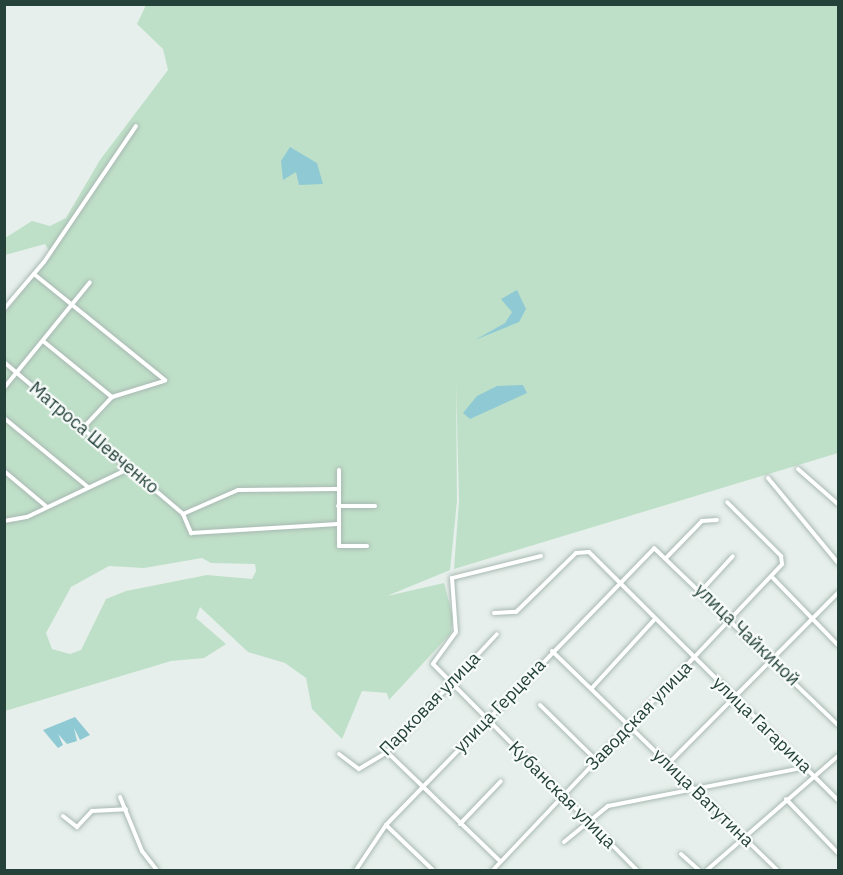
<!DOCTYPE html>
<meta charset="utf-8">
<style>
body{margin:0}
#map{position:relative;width:843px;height:875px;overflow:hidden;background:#e6efeb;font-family:"IBM Plex Sans",sans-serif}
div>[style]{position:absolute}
.green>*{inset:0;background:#bfe0c8}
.water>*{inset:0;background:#8ec9d4}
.roads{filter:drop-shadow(0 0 2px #a8b8b2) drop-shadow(0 0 2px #a8b8b2)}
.minor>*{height:4px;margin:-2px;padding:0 2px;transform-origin:2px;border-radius:2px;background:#fff}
span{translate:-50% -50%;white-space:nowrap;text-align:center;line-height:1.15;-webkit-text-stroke:4.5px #f7fbf9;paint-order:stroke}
.street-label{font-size:18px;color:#24423a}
.frame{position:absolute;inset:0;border:6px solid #24423a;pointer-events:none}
</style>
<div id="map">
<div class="green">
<i style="clip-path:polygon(evenodd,146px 5px,838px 5px,838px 453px,454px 569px,459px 501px,456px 382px,457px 501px,450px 570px,387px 596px,444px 583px,453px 617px,451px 633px,389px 700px,387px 693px,362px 691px,342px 739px,312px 709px,306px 678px,285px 663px,248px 652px,200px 607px,196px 618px,226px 644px,204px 658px,171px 661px,5px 711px,5px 313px,62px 240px,49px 250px,45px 244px,5px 255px,5px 238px,32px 221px,50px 226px,66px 218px,100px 160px,168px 70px,163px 49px,137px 24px,146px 5px,202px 558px,211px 563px,255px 564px,256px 571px,252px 579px,207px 575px,126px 591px,106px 599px,81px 650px,70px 654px,52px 649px,46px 633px,71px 587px,109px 566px,144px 568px,202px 558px)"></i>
</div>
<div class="water">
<i style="clip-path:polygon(290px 147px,317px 163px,323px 184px,299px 185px,296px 172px,283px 180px,281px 161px)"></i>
<i style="clip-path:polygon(517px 290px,526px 309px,519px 322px,475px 340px,505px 323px,512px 312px,501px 299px)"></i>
<i style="clip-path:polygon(523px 385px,527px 393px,470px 419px,463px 413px,477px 396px,497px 386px)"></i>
<i style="clip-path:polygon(75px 717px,90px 735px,80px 740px,74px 728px,77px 741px,67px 744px,58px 734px,63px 745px,58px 748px,43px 730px)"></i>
</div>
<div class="roads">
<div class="minor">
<i style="left:34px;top:274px;width:169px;rotate:39deg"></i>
<i style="left:4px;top:309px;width:62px;rotate:-49.6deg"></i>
<i style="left:44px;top:262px;width:164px;rotate:-55.9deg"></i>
<i style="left:43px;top:341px;width:89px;rotate:39.1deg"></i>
<i style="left:4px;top:362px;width:235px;rotate:40.3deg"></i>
<i style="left:4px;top:388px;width:136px;rotate:-50.9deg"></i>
<i style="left:4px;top:418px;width:109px;rotate:39.4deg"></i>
<i style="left:83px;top:428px;width:42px;rotate:-46.9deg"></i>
<i style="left:112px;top:397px;width:54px;rotate:-17.1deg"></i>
<i style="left:798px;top:469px;width:53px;rotate:41.2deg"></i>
<i style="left:339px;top:470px;width:76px;rotate:90deg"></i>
<i style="left:339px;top:546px;width:28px"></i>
<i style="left:4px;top:471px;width:56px;rotate:39.9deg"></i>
<i style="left:768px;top:478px;width:110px;rotate:50.5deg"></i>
<i style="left:338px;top:506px;width:37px"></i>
<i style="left:183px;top:514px;width:21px;rotate:67deg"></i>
<i style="left:191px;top:533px;width:147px;rotate:-3.5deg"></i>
<i style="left:183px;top:514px;width:60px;rotate:-23.6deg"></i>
<i style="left:238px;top:490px;width:100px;rotate:-0.6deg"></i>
<i style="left:4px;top:521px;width:23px;rotate:-10deg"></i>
<i style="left:27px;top:517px;width:114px;rotate:-25.4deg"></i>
<i style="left:541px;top:556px;width:92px;rotate:166.1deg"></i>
<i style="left:452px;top:578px;width:54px;rotate:85.8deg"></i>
<i style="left:456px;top:632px;width:39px;rotate:126deg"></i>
<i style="left:433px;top:664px;width:290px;rotate:45.3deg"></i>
<i style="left:667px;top:557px;width:50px;rotate:-45.8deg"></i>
<i style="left:702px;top:521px;width:15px;rotate:-4deg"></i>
<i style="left:773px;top:578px;width:93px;rotate:45.9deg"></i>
<i style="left:701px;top:591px;width:47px;rotate:-47.6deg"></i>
<i style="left:494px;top:613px;width:22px;rotate:-3deg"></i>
<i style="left:516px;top:612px;width:84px;rotate:-44.5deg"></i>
<i style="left:576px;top:553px;width:13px;rotate:-4deg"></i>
<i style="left:589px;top:552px;width:351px;rotate:44.9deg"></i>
<i style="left:552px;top:651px;width:314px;rotate:44.2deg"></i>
<i style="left:591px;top:689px;width:95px;rotate:-47.6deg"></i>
<i style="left:540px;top:705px;width:78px;rotate:44.5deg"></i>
<i style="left:387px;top:752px;width:157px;rotate:44deg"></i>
<i style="left:339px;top:754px;width:25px;rotate:37deg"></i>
<i style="left:359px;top:769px;width:33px;rotate:-31deg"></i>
<i style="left:387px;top:752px;width:161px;rotate:-47deg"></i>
<i style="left:668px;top:764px;width:241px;rotate:-45.2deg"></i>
<i style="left:120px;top:797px;width:58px;rotate:67.8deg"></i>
<i style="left:142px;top:851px;width:24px;rotate:52deg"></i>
<i style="left:786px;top:799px;width:75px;rotate:46.1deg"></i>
<i style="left:63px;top:816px;width:18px;rotate:38deg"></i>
<i style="left:77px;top:827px;width:22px;rotate:-47deg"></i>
<i style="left:92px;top:811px;width:34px;rotate:-3deg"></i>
<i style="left:460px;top:824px;width:59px;rotate:-46.4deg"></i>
<i style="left:386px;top:825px;width:65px;rotate:43.8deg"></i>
<i style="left:564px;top:842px;width:57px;rotate:-39.3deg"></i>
<i style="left:608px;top:806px;width:198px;rotate:-11.1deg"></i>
<i style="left:681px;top:854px;width:24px;rotate:42deg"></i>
<i style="left:356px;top:870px;width:54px;rotate:-56.3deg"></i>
<i style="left:386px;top:825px;width:385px;rotate:-45.9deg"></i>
<i style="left:654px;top:548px;width:255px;rotate:43.9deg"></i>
<i style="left:493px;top:870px;width:421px;rotate:-46.6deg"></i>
<i style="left:782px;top:564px;width:8px;rotate:-97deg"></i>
<i style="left:781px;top:556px;width:76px;rotate:-135deg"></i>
<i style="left:707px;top:870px;width:174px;rotate:-41deg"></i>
</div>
</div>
<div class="street-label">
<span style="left:94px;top:438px;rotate:40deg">Матроса Шевченко</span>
<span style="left:747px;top:635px;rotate:44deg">улица Чайкиной</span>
<span style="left:430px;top:704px;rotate:-46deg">Парковая улица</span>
<span style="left:500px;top:706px;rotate:-46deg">улица Герцена</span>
<span style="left:639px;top:716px;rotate:-46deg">Заводская улица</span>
<span style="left:762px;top:725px;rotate:44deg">улица Гагарина</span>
<span style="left:562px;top:795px;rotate:45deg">Кубанская улица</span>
<span style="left:703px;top:798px;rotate:44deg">улица Ватутина</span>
</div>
<div class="frame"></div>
</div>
